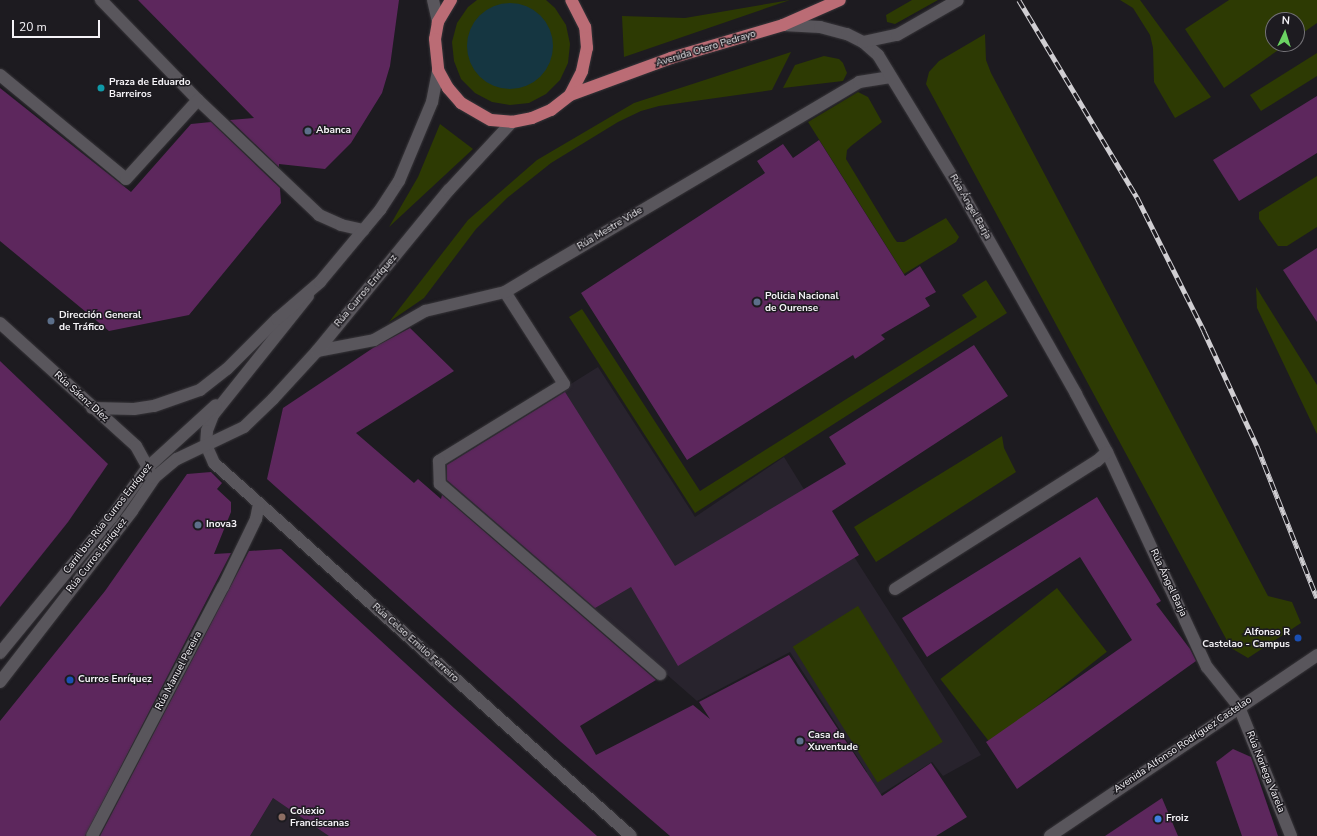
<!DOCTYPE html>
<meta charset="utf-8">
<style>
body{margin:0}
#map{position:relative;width:1317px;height:836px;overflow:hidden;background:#1d1b20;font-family:"Nunito Sans",sans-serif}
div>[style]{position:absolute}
.built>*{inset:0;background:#28232d}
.green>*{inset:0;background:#2d3a03;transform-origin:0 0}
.water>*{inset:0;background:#153641}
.round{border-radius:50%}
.building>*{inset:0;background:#5d275d}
.roads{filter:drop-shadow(0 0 1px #373539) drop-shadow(0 0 1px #373539)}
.service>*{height:12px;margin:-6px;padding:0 6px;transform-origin:6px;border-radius:6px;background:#59565c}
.pedestrian>*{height:12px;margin:-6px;padding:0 6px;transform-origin:6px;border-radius:6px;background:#59565c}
.minor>*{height:12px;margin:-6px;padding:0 6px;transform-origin:6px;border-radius:6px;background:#59565c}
.tertiary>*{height:12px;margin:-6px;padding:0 6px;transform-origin:6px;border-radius:6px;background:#59565c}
.secondary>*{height:12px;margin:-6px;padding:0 6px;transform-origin:6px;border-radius:6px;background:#59565c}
.primary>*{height:12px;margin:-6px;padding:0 6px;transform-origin:6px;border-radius:6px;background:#bb6c75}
.rail>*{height:4.5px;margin-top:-2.25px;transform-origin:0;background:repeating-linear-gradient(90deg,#1d1b20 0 9px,#d0ced2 0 18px);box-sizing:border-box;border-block:1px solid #d0ced2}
.dots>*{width:11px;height:11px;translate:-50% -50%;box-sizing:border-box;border:2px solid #1d1b20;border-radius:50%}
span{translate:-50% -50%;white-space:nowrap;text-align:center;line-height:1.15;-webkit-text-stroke:3px #1d1b20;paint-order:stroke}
.street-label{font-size:10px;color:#f5f3f7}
.poi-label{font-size:10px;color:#f5f3f7;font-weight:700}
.left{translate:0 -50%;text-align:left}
.right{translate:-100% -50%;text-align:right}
.north{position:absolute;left:1265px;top:12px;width:40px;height:40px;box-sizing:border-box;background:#1d1b20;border:1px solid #737176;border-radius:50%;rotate:4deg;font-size:11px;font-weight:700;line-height:16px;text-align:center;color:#f5f3f7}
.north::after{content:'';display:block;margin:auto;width:14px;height:18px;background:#6bd363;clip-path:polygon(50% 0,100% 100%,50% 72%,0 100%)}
.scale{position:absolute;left:12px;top:20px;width:88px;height:18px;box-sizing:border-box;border:2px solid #f5f3f7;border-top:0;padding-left:5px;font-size:12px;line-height:14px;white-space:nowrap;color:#f5f3f7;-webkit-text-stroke:3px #1d1b20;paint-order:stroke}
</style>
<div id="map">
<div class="built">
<i style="clip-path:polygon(598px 367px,695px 517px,784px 457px,831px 533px,842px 538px,981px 755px,943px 776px,932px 762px,862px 806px,847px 784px,867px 772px,790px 652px,697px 701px,444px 479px,446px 462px)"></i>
<i style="clip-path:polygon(273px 798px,333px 836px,250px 836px)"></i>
</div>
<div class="green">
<i style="clip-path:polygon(477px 0,546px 0,555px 8px,566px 25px,570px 44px,568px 63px,560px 80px,546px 94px,529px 103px,510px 105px,492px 102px,475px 93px,461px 79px,454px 61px,452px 42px,457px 23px,468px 7px)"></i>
<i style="clip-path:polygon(790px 0,624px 57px,622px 16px,685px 18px)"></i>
<i style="clip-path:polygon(912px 0,938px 0,895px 24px,887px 22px,886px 15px)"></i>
<i style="clip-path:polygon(1120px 0,1140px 0,1211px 97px,1175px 118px,1154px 82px,1153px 48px,1150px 35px,1133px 8px)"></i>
<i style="clip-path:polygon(1229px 0,1317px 0,1317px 23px,1297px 37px,1297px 20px,1273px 20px,1273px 44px,1287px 44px,1224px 88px,1185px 29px)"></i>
<i style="clip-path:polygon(985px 34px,986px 60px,991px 73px,1268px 596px,1292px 602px,1301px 623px,1248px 658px,1231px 648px,926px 84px,929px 72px,939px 61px)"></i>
<i style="clip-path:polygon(791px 52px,772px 90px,659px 106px,641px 111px,618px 122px,551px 163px,507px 198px,476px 229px,424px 298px,389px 322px,468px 220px,537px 160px,634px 103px)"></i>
<i style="clip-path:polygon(1317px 53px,1317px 76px,1261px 111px,1250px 95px)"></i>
<i style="clip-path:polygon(824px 56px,839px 59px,843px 63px,847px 73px,843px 81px,783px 88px,795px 65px)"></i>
<i style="clip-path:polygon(858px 92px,868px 97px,882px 122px,851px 146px,847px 150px,846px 159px,894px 238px,897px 242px,904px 242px,946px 218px,959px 237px,956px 242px,904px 274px,808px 122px)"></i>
<i style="clip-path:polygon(440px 124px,473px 149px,389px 227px,418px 177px)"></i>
<i style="clip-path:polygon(1317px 176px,1317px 227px,1287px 246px,1278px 246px,1259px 219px,1259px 212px)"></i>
<i style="clip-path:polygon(986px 280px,1007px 313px,695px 513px,569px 317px,582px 309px,700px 491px,977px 317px,962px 295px)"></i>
<i style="clip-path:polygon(1256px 287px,1317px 385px,1317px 434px,1257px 308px)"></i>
<i style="clip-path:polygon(1002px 436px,1004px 448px,1016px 472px,876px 562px,854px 527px)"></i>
<i style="left:1057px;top:588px;width:81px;height:148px;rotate:52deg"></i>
<i style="left:858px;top:606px;width:160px;height:77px;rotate:58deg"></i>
</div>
<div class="water">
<i class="round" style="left:467px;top:3px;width:86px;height:86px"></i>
</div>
<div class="building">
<i style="clip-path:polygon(138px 0,399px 0,390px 66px,382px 93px,351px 143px,325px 169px,279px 164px,279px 167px,230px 120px,254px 118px)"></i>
<i style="clip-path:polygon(0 88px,131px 192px,191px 124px,211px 122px,280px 188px,281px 203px,189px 315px,109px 331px,0 241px)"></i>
<i style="clip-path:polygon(1317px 96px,1317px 153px,1239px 201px,1213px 160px)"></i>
<i style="clip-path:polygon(819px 140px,905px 276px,920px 266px,936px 292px,925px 298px,930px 306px,881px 335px,885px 339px,855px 359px,853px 355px,687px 460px,581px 293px,765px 173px,757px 161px,783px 144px,793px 158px)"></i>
<i style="clip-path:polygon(1317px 248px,1317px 322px,1283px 270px)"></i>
<i style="clip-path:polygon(410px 328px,454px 371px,356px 433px,414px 483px,418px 479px,441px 499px,442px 495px,656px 680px,580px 726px,596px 755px,693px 705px,710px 719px,699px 702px,789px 655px,882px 796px,931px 763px,967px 817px,936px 836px,670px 836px,561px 742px,267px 479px,283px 408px,373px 348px)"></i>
<i style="clip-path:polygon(974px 345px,1008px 396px,832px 511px,859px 555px,678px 666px,631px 587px,595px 608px,447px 480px,447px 465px,565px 392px,675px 566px,846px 464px,829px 437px)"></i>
<i style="clip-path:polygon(0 361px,108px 464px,68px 522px,0 607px)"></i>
<i style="clip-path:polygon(211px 472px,222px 483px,217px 489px,231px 502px,231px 512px,214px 554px,231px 553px,85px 836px,0 836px,0 721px,105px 591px,187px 474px)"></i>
<i style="clip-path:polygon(1097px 497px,1161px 601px,1156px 604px,1190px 649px,1196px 661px,1017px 789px,986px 742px,1132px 640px,1080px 557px,927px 657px,902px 618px)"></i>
<i style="clip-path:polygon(281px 549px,454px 708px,597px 836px,329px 836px,273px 798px,250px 836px,100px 836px,249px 551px)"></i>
<i style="clip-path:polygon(1233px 749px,1251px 757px,1278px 836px,1242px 836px,1216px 762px)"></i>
<i style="clip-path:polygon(1162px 798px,1178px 836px,1105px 836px)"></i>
</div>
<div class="roads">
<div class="service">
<i style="left:505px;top:292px;width:109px;rotate:57.3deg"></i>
<i style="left:564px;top:384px;width:147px;rotate:148.4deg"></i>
<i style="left:439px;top:461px;width:23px;rotate:88deg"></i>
<i style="left:440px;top:484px;width:291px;rotate:40.8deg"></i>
</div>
<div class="pedestrian">
<i style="left:533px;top:275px;width:379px;rotate:-30.6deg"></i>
<i style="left:859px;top:82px;width:32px;rotate:-9deg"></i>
</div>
<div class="minor">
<i style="left:101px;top:0;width:139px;rotate:45.9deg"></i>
<i style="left:198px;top:100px;width:167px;rotate:43.5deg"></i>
<i style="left:319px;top:215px;width:24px;rotate:24deg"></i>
<i style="left:341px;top:225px;width:23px;rotate:13deg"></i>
<i style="left:783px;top:25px;width:37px;rotate:3deg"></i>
<i style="left:820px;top:27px;width:28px;rotate:15deg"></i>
<i style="left:847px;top:34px;width:18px;rotate:27deg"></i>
<i style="left:863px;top:42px;width:20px;rotate:41deg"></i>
<i style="left:878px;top:55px;width:153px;rotate:58.6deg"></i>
<i style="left:958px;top:186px;width:239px;rotate:60.4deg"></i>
<i style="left:1076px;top:394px;width:66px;rotate:61.9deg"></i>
<i style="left:1107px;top:452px;width:237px;rotate:65.1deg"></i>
<i style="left:1207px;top:667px;width:51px;rotate:51.3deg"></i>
<i style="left:1239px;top:707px;width:139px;rotate:68deg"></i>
<i style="left:863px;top:42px;width:35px;rotate:-12deg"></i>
<i style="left:897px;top:35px;width:70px;rotate:-29.8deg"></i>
<i style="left:0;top:75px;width:163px;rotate:39.5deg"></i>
<i style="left:126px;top:179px;width:107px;rotate:-47.7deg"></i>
<i style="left:308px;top:296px;width:152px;rotate:128.6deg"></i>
<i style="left:213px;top:415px;width:17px;rotate:111deg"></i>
<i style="left:207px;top:431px;width:14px;rotate:94deg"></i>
<i style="left:206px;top:445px;width:20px;rotate:66deg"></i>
<i style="left:214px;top:463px;width:559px;rotate:41.81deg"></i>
<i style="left:317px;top:351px;width:58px;rotate:-10.9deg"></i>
<i style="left:374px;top:340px;width:59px;rotate:-29.6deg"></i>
<i style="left:425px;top:311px;width:82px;rotate:-13.4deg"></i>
<i style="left:505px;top:292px;width:33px;rotate:-31deg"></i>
<i style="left:895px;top:589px;width:239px;rotate:-32.4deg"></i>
<i style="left:1097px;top:461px;width:13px;rotate:-42deg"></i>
<i style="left:0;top:653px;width:175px;rotate:-50.6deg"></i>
<i style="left:111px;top:518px;width:62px;rotate:-54.2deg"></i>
<i style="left:147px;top:468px;width:93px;rotate:-42.4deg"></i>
<i style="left:92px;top:836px;width:281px;rotate:-62.3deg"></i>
<i style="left:223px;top:587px;width:76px;rotate:-64.1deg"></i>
<i style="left:256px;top:519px;width:16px;rotate:-79deg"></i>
<i style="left:1050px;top:836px;width:323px;rotate:-34.1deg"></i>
</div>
<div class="tertiary">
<i style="left:0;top:323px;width:183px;rotate:42.1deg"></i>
<i style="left:136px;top:446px;width:37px;rotate:61deg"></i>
<i style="left:92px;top:408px;width:42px;rotate:1.4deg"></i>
<i style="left:134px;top:409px;width:20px;rotate:-9deg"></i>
<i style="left:154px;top:406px;width:49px;rotate:-19.2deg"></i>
<i style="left:200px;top:390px;width:34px;rotate:-38deg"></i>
<i style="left:227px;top:369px;width:71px;rotate:-45deg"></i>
<i style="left:277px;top:319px;width:57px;rotate:-40.7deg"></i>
<i style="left:320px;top:282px;width:94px;rotate:-50.2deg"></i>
<i style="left:380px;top:210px;width:35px;rotate:-57deg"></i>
<i style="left:399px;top:181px;width:86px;rotate:-67.3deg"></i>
<i style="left:432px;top:102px;width:33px;rotate:-79deg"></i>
<i style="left:0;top:682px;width:216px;rotate:-52.3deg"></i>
<i style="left:132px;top:511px;width:40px;rotate:-56deg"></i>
<i style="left:154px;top:478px;width:30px;rotate:-40deg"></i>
<i style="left:177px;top:459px;width:74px;rotate:-25.5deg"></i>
<i style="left:244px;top:427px;width:40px;rotate:-44deg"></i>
<i style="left:273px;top:399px;width:65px;rotate:-47.5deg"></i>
<i style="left:317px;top:351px;width:208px;rotate:-50.7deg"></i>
<i style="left:449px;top:190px;width:93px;rotate:-47.2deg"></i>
</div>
<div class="secondary">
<i style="left:433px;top:0;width:23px;rotate:77deg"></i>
</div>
<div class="primary">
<i style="left:451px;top:0;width:26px;rotate:121deg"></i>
<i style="left:438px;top:22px;width:17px;rotate:100deg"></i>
<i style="left:435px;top:39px;width:31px;rotate:84deg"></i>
<i style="left:438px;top:70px;width:21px;rotate:61deg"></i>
<i style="left:448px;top:88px;width:20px;rotate:49deg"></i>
<i style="left:461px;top:103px;width:34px;rotate:30deg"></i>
<i style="left:491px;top:120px;width:21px;rotate:5deg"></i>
<i style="left:512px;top:122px;width:20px;rotate:-11deg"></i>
<i style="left:532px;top:118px;width:21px;rotate:-23deg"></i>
<i style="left:551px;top:110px;width:24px;rotate:-38deg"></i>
<i style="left:570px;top:95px;width:27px;rotate:-63deg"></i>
<i style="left:582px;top:71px;width:24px;rotate:-78deg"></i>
<i style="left:587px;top:48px;width:21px;rotate:-95deg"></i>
<i style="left:585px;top:27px;width:30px;rotate:-117deg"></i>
<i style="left:570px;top:95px;width:108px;rotate:-20.1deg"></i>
<i style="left:671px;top:58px;width:117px;rotate:-16.4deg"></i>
<i style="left:783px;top:25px;width:62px;rotate:-23.7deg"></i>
</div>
</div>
<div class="rail">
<i style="left:1019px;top:0;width:230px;rotate:59.1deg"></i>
<i style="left:1137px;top:197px;width:150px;rotate:63.4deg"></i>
<i style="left:1204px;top:331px;width:129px;rotate:65.2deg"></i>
<i style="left:1258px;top:448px;width:161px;rotate:68.5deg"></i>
</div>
<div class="dots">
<i style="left:101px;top:88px;background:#0f9aa8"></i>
<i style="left:308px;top:131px;background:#5c6f8a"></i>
<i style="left:757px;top:302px;background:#5c6f8a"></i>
<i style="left:51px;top:321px;background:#5c6f8a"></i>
<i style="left:198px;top:525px;background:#5c6f8a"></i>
<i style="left:1298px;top:638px;background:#1a4fb4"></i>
<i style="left:70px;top:680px;background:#1a4fb4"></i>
<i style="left:800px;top:741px;background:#5c6f8a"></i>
<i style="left:282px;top:817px;background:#8d6e63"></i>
<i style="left:1158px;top:819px;background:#3f7fe0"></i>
</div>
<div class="street-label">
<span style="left:706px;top:49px;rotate:-17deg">Avenida Otero Pedrayo</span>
<span style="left:970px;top:207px;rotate:60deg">Rúa Ángel Barja</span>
<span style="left:610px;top:229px;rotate:-31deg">Rúa Mestre Vide</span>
<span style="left:366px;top:291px;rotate:-50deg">Rúa Curros Enríquez</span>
<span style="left:81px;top:397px;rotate:42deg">Rúa Sáenz Díez</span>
<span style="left:108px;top:519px;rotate:-52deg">Carril bus Rúa Curros Enríquez</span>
<span style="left:97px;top:556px;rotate:-52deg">Rúa Curros Enríquez</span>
<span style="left:1168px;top:583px;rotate:65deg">Rúa Ángel Barja</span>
<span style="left:415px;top:643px;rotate:42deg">Rúa Celso Emilio Ferreiro</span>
<span style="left:179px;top:671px;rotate:-62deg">Rúa Manuel Pereira</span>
<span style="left:1183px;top:745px;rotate:-34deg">Avenida Alfonso Rodríguez Castelao</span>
<span style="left:1265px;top:772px;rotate:68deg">Rúa Noriega Varela</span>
</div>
<div class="poi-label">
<span class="left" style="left:109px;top:88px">Praza de Eduardo<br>Barreiros</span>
<span class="left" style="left:316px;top:131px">Abanca</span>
<span class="left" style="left:765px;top:302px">Policia Nacional<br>de Ourense</span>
<span class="left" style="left:59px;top:321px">Dirección General<br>de Tráfico</span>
<span class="left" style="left:206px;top:525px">Inova3</span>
<span class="right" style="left:1290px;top:638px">Alfonso R<br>Castelao - Campus</span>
<span class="left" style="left:78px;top:680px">Curros Enríquez</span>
<span class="left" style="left:808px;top:741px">Casa da<br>Xuventude</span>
<span class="left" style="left:290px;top:817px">Colexio<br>Franciscanas</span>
<span class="left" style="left:1166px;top:819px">Froiz</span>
</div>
<div class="north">N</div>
<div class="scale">20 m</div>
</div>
